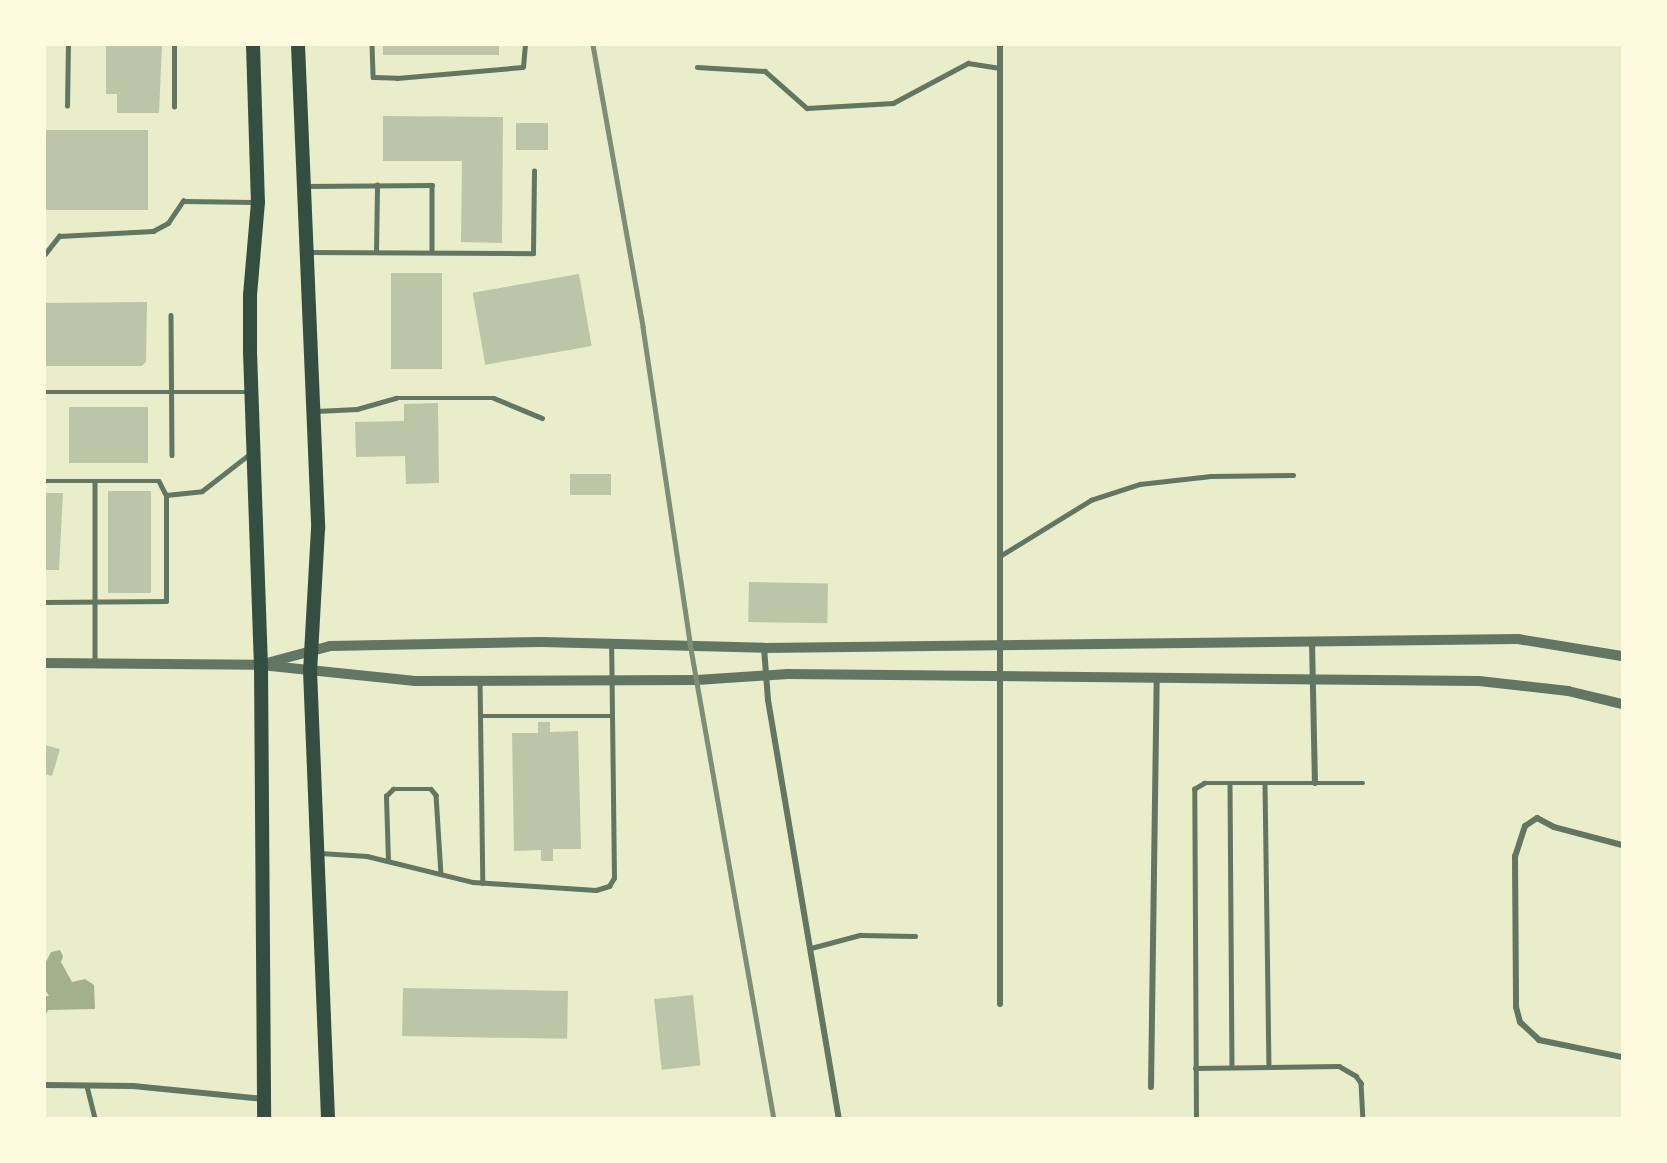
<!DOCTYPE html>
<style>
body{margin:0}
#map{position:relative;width:1667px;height:1163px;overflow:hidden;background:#e9edc9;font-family:"Public Sans",sans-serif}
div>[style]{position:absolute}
.water>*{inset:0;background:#a3b18a}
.building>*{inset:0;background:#bcc5a7;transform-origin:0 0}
.service>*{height:4.5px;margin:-2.25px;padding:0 2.25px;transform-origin:2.25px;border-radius:2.25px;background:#617663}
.minor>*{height:6px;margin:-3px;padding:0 3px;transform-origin:3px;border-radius:3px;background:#617663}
.tertiary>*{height:10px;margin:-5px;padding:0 5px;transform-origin:5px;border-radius:5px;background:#617663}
.primary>*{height:14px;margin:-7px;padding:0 7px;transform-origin:7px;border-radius:7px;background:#344e41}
.rail>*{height:4.5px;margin:-2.25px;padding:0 2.25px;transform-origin:2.25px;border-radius:2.25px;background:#7c8e77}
span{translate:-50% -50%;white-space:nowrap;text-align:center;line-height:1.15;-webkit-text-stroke:5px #fefae0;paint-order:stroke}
.frame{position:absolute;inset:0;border:46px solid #fefae0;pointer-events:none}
</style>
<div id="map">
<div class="water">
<i style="clip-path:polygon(60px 950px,63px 956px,61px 962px,72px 982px,85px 979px,94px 985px,95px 1009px,48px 1010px,45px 1016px,45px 996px,49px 996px,45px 990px,45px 964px,51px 952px)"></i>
</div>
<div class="building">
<i style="clip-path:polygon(106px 45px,162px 45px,159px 113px,117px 113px,117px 94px,106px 94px)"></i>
<i style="left:383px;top:45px;width:116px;height:10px"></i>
<i style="clip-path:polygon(383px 116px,503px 117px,502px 243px,461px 242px,462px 161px,383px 161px)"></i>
<i style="left:516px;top:123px;width:32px;height:27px"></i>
<i style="left:45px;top:130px;width:103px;height:80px"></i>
<i style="left:391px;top:273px;width:51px;height:96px"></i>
<i style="left:579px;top:274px;width:73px;height:108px;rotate:80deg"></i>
<i style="clip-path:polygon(147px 302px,146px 362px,142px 366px,45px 366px,45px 303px)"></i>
<i style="clip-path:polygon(438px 403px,439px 483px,406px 484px,405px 456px,356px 457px,355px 422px,404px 421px,404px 404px)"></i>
<i style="left:69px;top:407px;width:79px;height:56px"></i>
<i style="left:570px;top:474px;width:41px;height:21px"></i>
<i style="left:108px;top:491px;width:43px;height:102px"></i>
<i style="clip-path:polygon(45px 493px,63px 493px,59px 570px,45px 570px)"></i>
<i style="left:749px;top:582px;width:79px;height:40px;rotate:1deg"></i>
<i style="clip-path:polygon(538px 722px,550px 722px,550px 732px,578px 731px,581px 849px,553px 849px,553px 861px,541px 861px,541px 850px,514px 851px,512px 733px,538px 733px)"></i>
<i style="clip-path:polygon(45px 745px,60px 749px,52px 776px,45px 774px)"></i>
<i style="left:403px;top:988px;width:165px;height:48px;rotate:1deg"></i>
<i style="left:693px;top:995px;width:71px;height:39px;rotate:84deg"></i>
</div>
<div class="service">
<i style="left:372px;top:45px;width:32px;rotate:88deg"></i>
<i style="left:373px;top:77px;width:24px;rotate:2deg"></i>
<i style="left:397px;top:78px;width:126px;rotate:-5deg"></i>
<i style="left:523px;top:67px;width:22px;rotate:-85deg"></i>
<i style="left:697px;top:67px;width:68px;rotate:3.4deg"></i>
<i style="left:765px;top:71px;width:56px;rotate:41.4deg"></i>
<i style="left:807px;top:108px;width:86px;rotate:-3.3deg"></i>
<i style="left:893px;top:103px;width:85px;rotate:-28.1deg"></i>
<i style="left:968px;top:63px;width:32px;rotate:9deg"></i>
<i style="left:67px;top:106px;width:61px;rotate:-89.1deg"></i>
<i style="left:174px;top:107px;width:62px;rotate:-90deg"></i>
<i style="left:307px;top:186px;width:125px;rotate:-0.5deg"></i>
<i style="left:432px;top:185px;width:67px;rotate:90deg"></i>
<i style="left:308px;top:252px;width:225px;rotate:0.3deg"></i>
<i style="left:533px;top:253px;width:82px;rotate:-89.3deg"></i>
<i style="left:376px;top:252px;width:67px;rotate:-89.1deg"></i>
<i style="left:45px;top:254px;width:23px;rotate:-52deg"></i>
<i style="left:59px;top:236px;width:94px;rotate:-3deg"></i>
<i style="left:153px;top:231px;width:17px;rotate:-28deg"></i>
<i style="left:168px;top:223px;width:27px;rotate:-56deg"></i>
<i style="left:183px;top:201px;width:72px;rotate:0.8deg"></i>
<i style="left:171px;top:315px;width:140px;rotate:89.6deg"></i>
<i style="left:45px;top:392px;width:204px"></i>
<i style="left:316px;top:411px;width:41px;rotate:-2.8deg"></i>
<i style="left:357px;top:409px;width:41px;rotate:-15.8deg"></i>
<i style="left:396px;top:398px;width:98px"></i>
<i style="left:494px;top:398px;width:52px;rotate:22.6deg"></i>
<i style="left:45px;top:481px;width:114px"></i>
<i style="left:159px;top:481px;width:16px;rotate:63deg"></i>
<i style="left:95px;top:481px;width:182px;rotate:90deg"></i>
<i style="left:1000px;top:556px;width:107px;rotate:-31.6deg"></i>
<i style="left:1091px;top:500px;width:52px;rotate:-18.1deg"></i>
<i style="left:1140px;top:484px;width:71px;rotate:-6.4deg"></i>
<i style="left:1211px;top:476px;width:82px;rotate:-0.7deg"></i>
<i style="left:45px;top:602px;width:121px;rotate:-0.5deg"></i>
<i style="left:166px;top:601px;width:106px;rotate:-90deg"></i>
<i style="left:166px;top:495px;width:36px;rotate:-6deg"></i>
<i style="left:202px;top:491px;width:62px;rotate:-37.8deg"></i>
<i style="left:480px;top:680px;width:203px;rotate:89.2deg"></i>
<i style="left:481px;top:716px;width:130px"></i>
<i style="left:1230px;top:783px;width:284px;rotate:89.6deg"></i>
<i style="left:1265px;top:783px;width:283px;rotate:89.2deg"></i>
<i style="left:320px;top:853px;width:47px;rotate:3.7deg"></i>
<i style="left:367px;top:856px;width:109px;rotate:13.8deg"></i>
<i style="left:473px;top:882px;width:123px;rotate:3.7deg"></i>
<i style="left:596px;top:890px;width:14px;rotate:-17deg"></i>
<i style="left:609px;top:886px;width:9px;rotate:-58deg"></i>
<i style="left:614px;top:878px;width:233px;rotate:-90.7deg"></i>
<i style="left:388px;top:861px;width:65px;rotate:-91.8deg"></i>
<i style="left:386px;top:796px;width:10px;rotate:-45deg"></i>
<i style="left:393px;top:789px;width:38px"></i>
<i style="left:431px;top:789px;width:8px;rotate:50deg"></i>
<i style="left:436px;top:795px;width:79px;rotate:86.4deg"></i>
<i style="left:811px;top:948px;width:51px;rotate:-14.9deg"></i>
<i style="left:860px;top:935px;width:55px;rotate:1deg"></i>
<i style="left:1195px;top:1068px;width:144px;rotate:-0.8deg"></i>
<i style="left:1339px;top:1066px;width:20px;rotate:30deg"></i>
<i style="left:1356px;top:1076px;width:9px;rotate:54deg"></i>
<i style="left:1361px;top:1083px;width:35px;rotate:87deg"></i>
<i style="left:87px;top:1086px;width:33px;rotate:76deg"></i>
<i style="left:1196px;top:1118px;width:329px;rotate:-90.3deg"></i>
<i style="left:1194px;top:789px;width:12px;rotate:-31deg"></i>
<i style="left:1204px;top:783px;width:159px"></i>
</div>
<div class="minor">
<i style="left:1312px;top:642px;width:141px;rotate:88.8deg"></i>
<i style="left:764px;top:648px;width:52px;rotate:85.6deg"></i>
<i style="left:768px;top:700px;width:424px;rotate:80.4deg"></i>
<i style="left:1622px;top:845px;width:70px;rotate:-165.2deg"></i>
<i style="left:1554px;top:827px;width:19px;rotate:-152deg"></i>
<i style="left:1537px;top:818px;width:14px;rotate:146deg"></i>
<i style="left:1525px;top:826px;width:32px;rotate:108deg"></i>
<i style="left:1515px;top:856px;width:151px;rotate:89.6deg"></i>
<i style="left:1516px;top:1007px;width:16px;rotate:75deg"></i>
<i style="left:1520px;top:1022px;width:26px;rotate:43deg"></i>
<i style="left:1539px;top:1040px;width:85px;rotate:11.6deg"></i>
<i style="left:1000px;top:1004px;width:959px;rotate:-90deg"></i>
<i style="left:45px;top:1085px;width:88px;rotate:0.7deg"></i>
<i style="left:133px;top:1086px;width:131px;rotate:5.7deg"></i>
<i style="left:1151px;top:1087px;width:408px;rotate:-89.2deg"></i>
</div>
<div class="tertiary">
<i style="left:45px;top:663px;width:216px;rotate:0.5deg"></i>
<i style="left:261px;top:665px;width:155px;rotate:5.9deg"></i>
<i style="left:415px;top:681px;width:282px;rotate:-0.2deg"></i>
<i style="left:697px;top:680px;width:91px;rotate:-3.8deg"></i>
<i style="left:788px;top:674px;width:691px;rotate:0.58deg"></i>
<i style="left:1479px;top:681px;width:90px;rotate:6.4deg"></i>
<i style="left:1568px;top:691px;width:56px;rotate:13.5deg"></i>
<i style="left:267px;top:663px;width:65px;rotate:-15.1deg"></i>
<i style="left:330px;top:646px;width:212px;rotate:-1.1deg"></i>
<i style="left:542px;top:642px;width:222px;rotate:1.5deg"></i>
<i style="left:764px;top:648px;width:754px;rotate:-0.68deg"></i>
<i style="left:1518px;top:639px;width:105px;rotate:9.3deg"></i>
</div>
<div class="primary">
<i style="left:253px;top:45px;width:157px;rotate:88.2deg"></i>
<i style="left:258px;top:202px;width:93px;rotate:94.9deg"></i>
<i style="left:250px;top:295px;width:57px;rotate:90deg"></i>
<i style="left:250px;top:352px;width:313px;rotate:88deg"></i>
<i style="left:261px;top:665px;width:453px;rotate:89.6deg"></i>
<i style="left:298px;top:45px;width:484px;rotate:87.6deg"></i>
<i style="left:318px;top:529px;width:141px;rotate:93.2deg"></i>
<i style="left:310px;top:670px;width:448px;rotate:87.7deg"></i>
</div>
<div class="rail">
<i style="left:593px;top:45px;width:286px;rotate:79.9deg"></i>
<i style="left:643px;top:327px;width:319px;rotate:81.5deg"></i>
<i style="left:690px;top:643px;width:482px;rotate:80deg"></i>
</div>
<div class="frame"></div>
</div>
